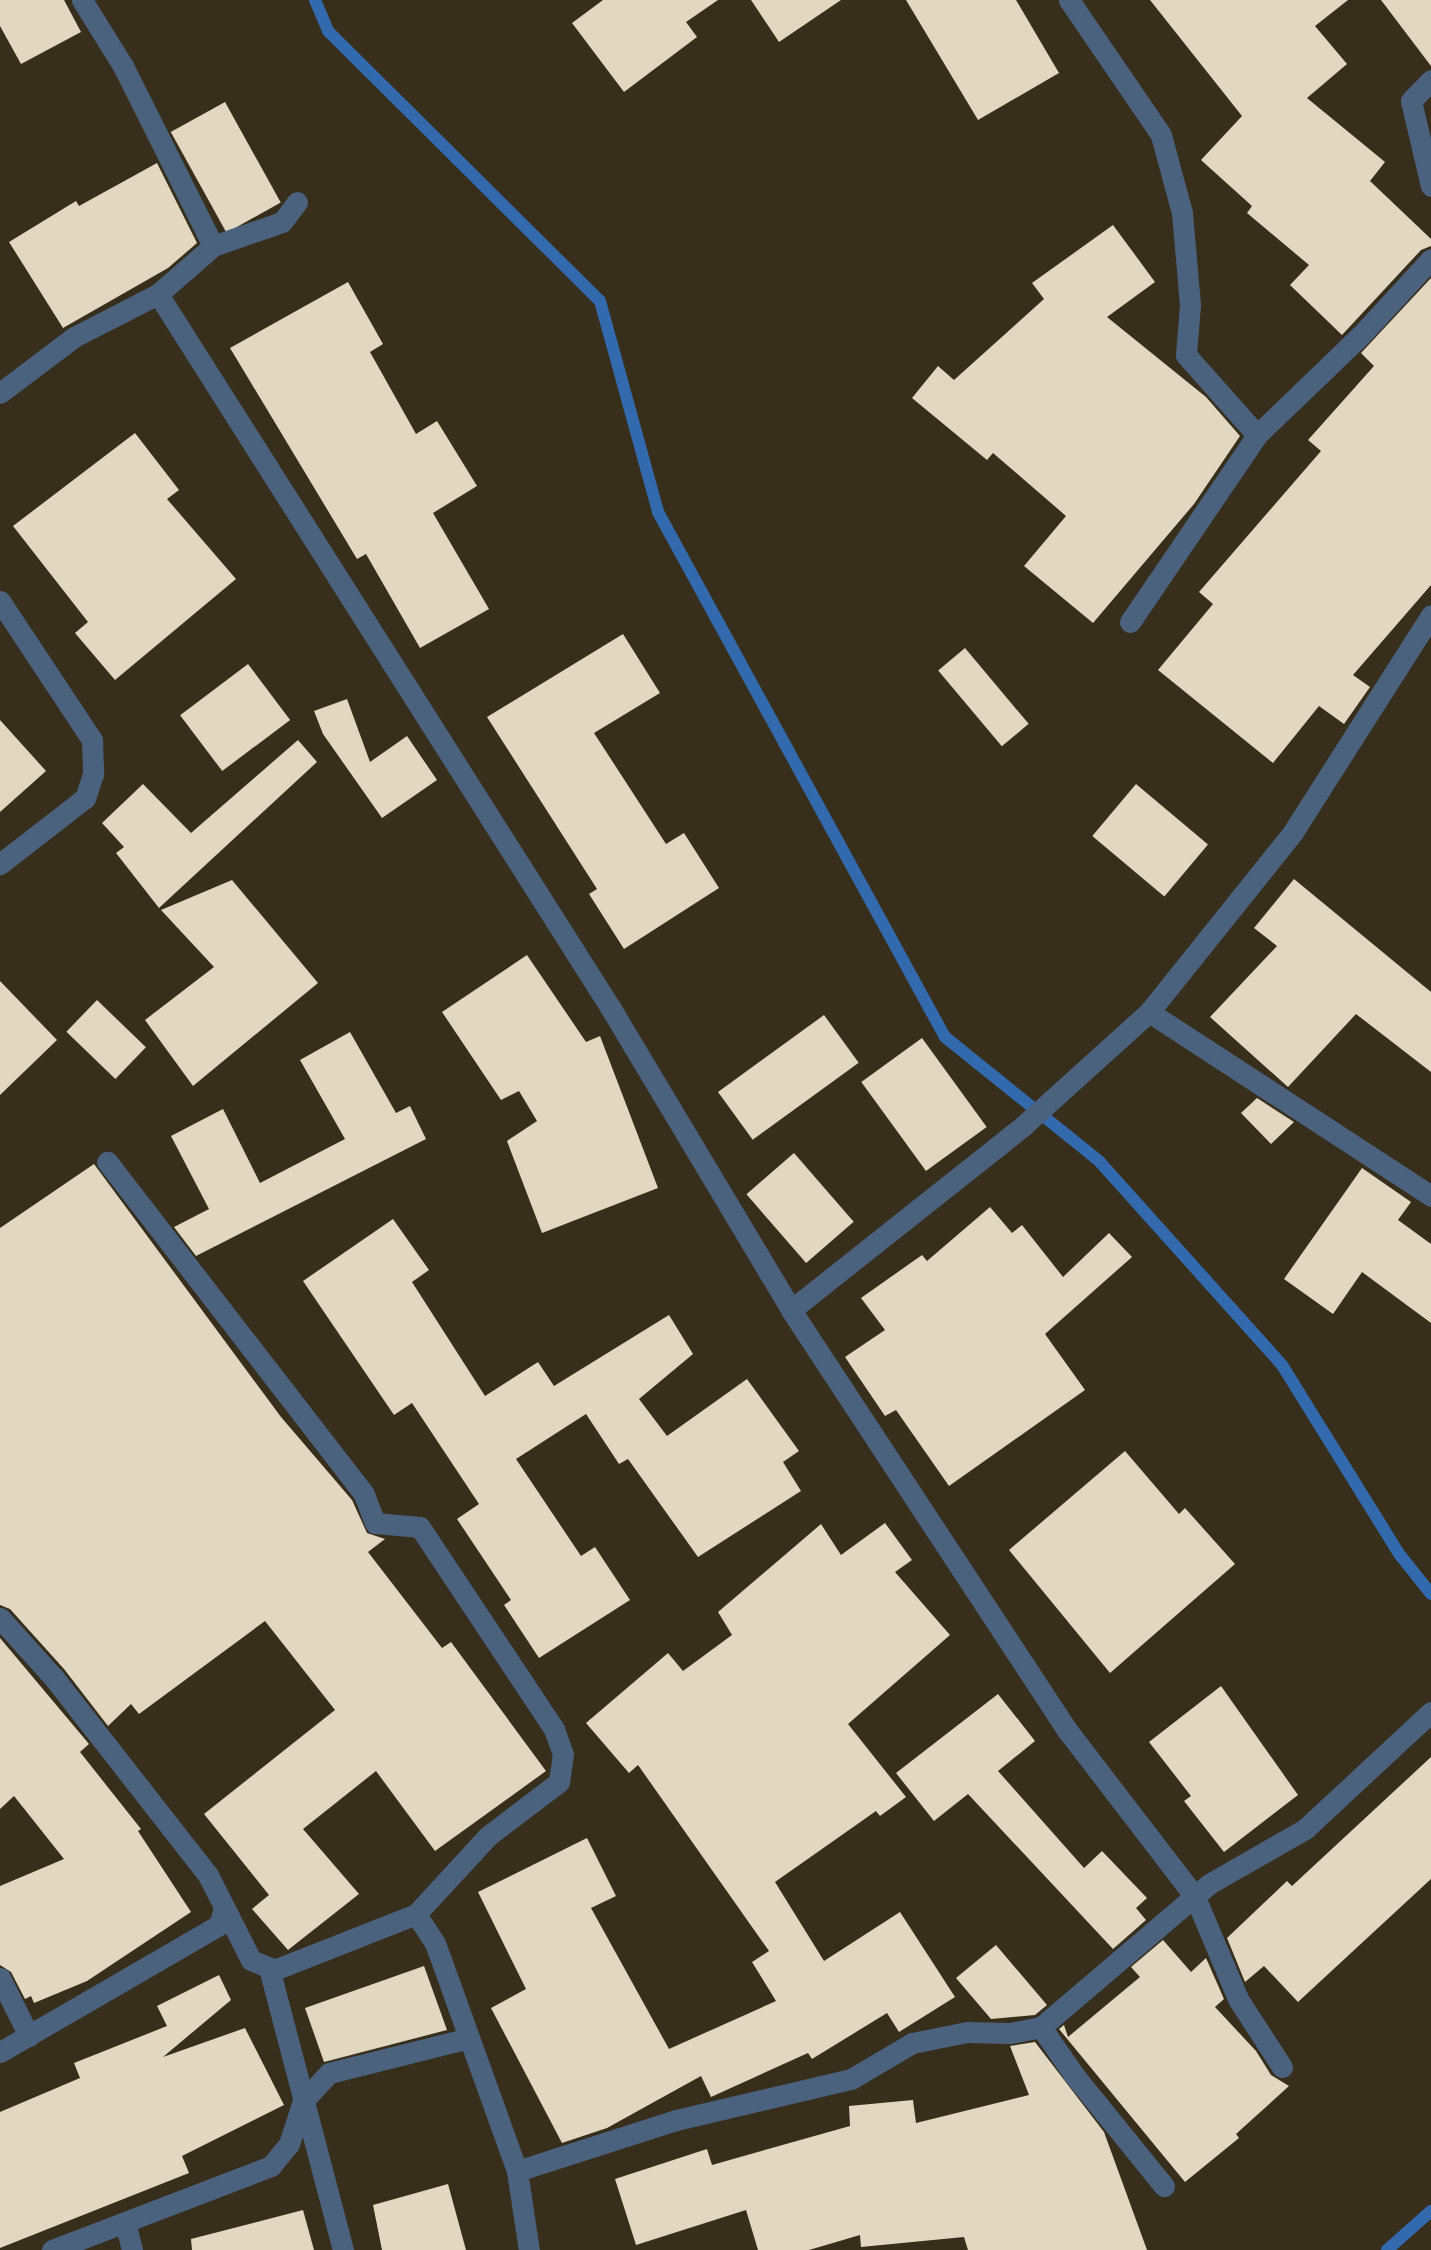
<!DOCTYPE html>
<style>
body{margin:0}
#map{position:relative;width:1431px;height:2250px;overflow:hidden;background:#372e1c;font-family:Commissioner,sans-serif}
div>[style]{position:absolute}
.stream>*{height:12px;margin:-6px;padding:0 6px;transform-origin:6px;border-radius:6px;background:#336aae}
.building>*{inset:0;background:#e2d7c0;transform-origin:0 0}
.minor>*{height:21px;margin:-10.5px;padding:0 10.5px;transform-origin:10.5px;border-radius:10.5px;background:#4b627f}
span{translate:-50% -50%;white-space:nowrap;text-align:center;line-height:1.15;-webkit-text-stroke:7px #2d2412;paint-order:stroke}
</style>
<div id="map">
<div class="stream">
<i style="left:315px;top:0;width:34px;rotate:67deg"></i>
<i style="left:328px;top:31px;width:383px;rotate:44.8deg"></i>
<i style="left:600px;top:301px;width:219px;rotate:74.6deg"></i>
<i style="left:658px;top:512px;width:598px;rotate:61.34deg"></i>
<i style="left:945px;top:1037px;width:198px;rotate:38.8deg"></i>
<i style="left:1099px;top:1161px;width:274px;rotate:48.1deg"></i>
<i style="left:1282px;top:1365px;width:224px;rotate:58.2deg"></i>
<i style="left:1400px;top:1555px;width:50px;rotate:51.5deg"></i>
<i style="left:1387px;top:2250px;width:59px;rotate:-41.6deg"></i>
</div>
<div class="building">
<i style="clip-path:polygon(0 0,64px 0,81px 32px,21px 64px,0 26px)"></i>
<i style="clip-path:polygon(603px 0,718px 0,686px 22px,697px 37px,624px 92px,572px 23px)"></i>
<i style="clip-path:polygon(751px 0,841px 0,779px 42px)"></i>
<i style="clip-path:polygon(906px 0,1016px 0,1059px 73px,978px 120px)"></i>
<i style="clip-path:polygon(1150px 0,1348px 0,1315px 26px,1347px 64px,1307px 98px,1385px 162px,1370px 181px,1431px 239px,1431px 246px,1421px 250px,1342px 335px,1290px 285px,1309px 265px,1247px 213px,1252px 206px,1201px 160px,1242px 116px)"></i>
<i style="clip-path:polygon(1381px 0,1431px 0,1431px 66px)"></i>
<i style="left:225px;top:102px;width:115px;height:62px;rotate:61deg"></i>
<i style="clip-path:polygon(157px 163px,197px 243px,168px 268px,63px 328px,9px 242px,76px 201px,79px 206px)"></i>
<i style="clip-path:polygon(1113px 225px,1155px 282px,1107px 317px,1206px 397px,1240px 436px,1194px 504px,1093px 623px,1024px 566px,1066px 516px,993px 453px,987px 460px,912px 398px,938px 366px,954px 380px,1044px 299px,1032px 283px)"></i>
<i style="clip-path:polygon(1431px 278px,1431px 585px,1353px 675px,1370px 687px,1344px 724px,1319px 706px,1273px 763px,1158px 670px,1213px 604px,1199px 592px,1321px 451px,1308px 440px,1374px 366px,1361px 353px)"></i>
<i style="clip-path:polygon(348px 282px,383px 344px,370px 352px,416px 434px,437px 421px,477px 486px,433px 513px,489px 609px,420px 648px,366px 554px,357px 559px,230px 348px)"></i>
<i style="clip-path:polygon(135px 433px,179px 490px,167px 499px,236px 579px,115px 680px,75px 633px,88px 622px,13px 526px)"></i>
<i style="clip-path:polygon(623px 634px,660px 693px,594px 733px,666px 844px,684px 833px,719px 888px,624px 949px,589px 894px,597px 889px,487px 717px)"></i>
<i style="left:965px;top:648px;width:99px;height:35px;rotate:50deg"></i>
<i style="left:248px;top:664px;width:70px;height:85px;rotate:53deg"></i>
<i style="clip-path:polygon(347px 699px,370px 762px,407px 736px,437px 780px,382px 818px,323px 734px,314px 711px)"></i>
<i style="clip-path:polygon(0 720px,46px 771px,0 812px)"></i>
<i style="clip-path:polygon(298px 740px,317px 762px,159px 908px,116px 853px,124px 847px,102px 823px,143px 784px,191px 833px)"></i>
<i style="left:1136px;top:784px;width:94px;height:68px;rotate:40deg"></i>
<i style="clip-path:polygon(1294px 879px,1431px 992px,1431px 1072px,1356px 1014px,1288px 1087px,1210px 1017px,1277px 946px,1254px 928px)"></i>
<i style="clip-path:polygon(232px 880px,318px 983px,193px 1086px,145px 1020px,214px 967px,161px 910px)"></i>
<i style="clip-path:polygon(527px 955px,586px 1042px,600px 1036px,658px 1188px,542px 1233px,507px 1141px,537px 1121px,519px 1091px,501px 1100px,442px 1012px)"></i>
<i style="clip-path:polygon(0 981px,57px 1040px,0 1095px)"></i>
<i style="left:97px;top:1000px;width:68px;height:44px;rotate:44deg"></i>
<i style="left:824px;top:1015px;width:59px;height:131px;rotate:54deg"></i>
<i style="clip-path:polygon(350px 1032px,396px 1113px,410px 1106px,426px 1139px,196px 1256px,174px 1227px,209px 1209px,171px 1136px,223px 1109px,260px 1183px,345px 1139px,300px 1060px)"></i>
<i style="left:922px;top:1038px;width:110px;height:75px;rotate:54deg"></i>
<i style="clip-path:polygon(1257px 1098px,1294px 1122px,1271px 1144px,1241px 1113px)"></i>
<i style="left:794px;top:1153px;width:91px;height:63px;rotate:49deg"></i>
<i style="clip-path:polygon(94px 1164px,281px 1417px,352px 1500px,367px 1533px,385px 1539px,368px 1552px,442px 1648px,451px 1642px,546px 1771px,435px 1851px,376px 1771px,303px 1829px,359px 1894px,288px 1950px,252px 1909px,269px 1895px,204px 1814px,335px 1710px,265px 1621px,139px 1714px,131px 1704px,108px 1726px,64px 1669px,10px 1609px,0 1605px,0 1228px)"></i>
<i style="clip-path:polygon(1362px 1168px,1411px 1202px,1398px 1220px,1431px 1244px,1431px 1323px,1362px 1272px,1333px 1314px,1284px 1279px)"></i>
<i style="clip-path:polygon(990px 1207px,1012px 1233px,1022px 1225px,1063px 1277px,1109px 1233px,1132px 1257px,1045px 1334px,1085px 1390px,949px 1486px,896px 1410px,885px 1416px,845px 1357px,885px 1330px,861px 1298px,922px 1255px,927px 1261px)"></i>
<i style="clip-path:polygon(393px 1219px,429px 1270px,412px 1282px,485px 1396px,538px 1362px,554px 1386px,669px 1315px,693px 1354px,639px 1399px,667px 1436px,747px 1379px,799px 1451px,783px 1462px,801px 1491px,698px 1557px,628px 1459px,619px 1464px,586px 1414px,516px 1459px,581px 1556px,595px 1547px,630px 1600px,539px 1658px,504px 1605px,511px 1600px,457px 1519px,479px 1504px,412px 1403px,394px 1415px,303px 1281px)"></i>
<i style="clip-path:polygon(1125px 1451px,1179px 1514px,1185px 1508px,1235px 1564px,1110px 1673px,1009px 1550px)"></i>
<i style="clip-path:polygon(885px 1523px,912px 1560px,895px 1572px,950px 1635px,848px 1724px,906px 1797px,880px 1816px,876px 1811px,775px 1882px,824px 1961px,900px 1912px,955px 1997px,899px 2032px,887px 2013px,812px 2059px,808px 2053px,711px 2097px,701px 2076px,607px 2128px,562px 2143px,491px 2008px,526px 1989px,478px 1892px,587px 1838px,616px 1896px,591px 1908px,669px 2049px,776px 2001px,752px 1962px,769px 1951px,638px 1765px,629px 1773px,586px 1723px,668px 1653px,683px 1671px,732px 1635px,718px 1612px,821px 1524px,841px 1555px)"></i>
<i style="clip-path:polygon(0 1638px,89px 1744px,80px 1752px,141px 1829px,138px 1831px,191px 1912px,87px 1981px,34px 2003px,31px 1996px,25px 1999px,11px 1972px,0 1965px,0 1886px,64px 1859px,14px 1796px,0 1809px)"></i>
<i style="clip-path:polygon(1221px 1686px,1298px 1795px,1224px 1852px,1184px 1801px,1191px 1796px,1149px 1742px)"></i>
<i style="clip-path:polygon(998px 1694px,1035px 1741px,998px 1771px,1084px 1868px,1102px 1851px,1147px 1898px,1136px 1908px,1146px 1920px,1113px 1949px,968px 1794px,934px 1821px,896px 1773px)"></i>
<i style="clip-path:polygon(1431px 1757px,1431px 1879px,1298px 2002px,1264px 1966px,1245px 1982px,1227px 1938px,1287px 1881px,1292px 1886px)"></i>
<i style="clip-path:polygon(1163px 1940px,1191px 1972px,1206px 1958px,1224px 1999px,1215px 2007px,1256px 2051px,1271px 2075px,1289px 2086px,1236px 2134px,1239px 2138px,1185px 2182px,1059px 2029px,1064px 2025px,1068px 2037px,1140px 1977px,1131px 1967px)"></i>
<i style="clip-path:polygon(996px 1945px,1047px 2005px,1035px 2015px,991px 2019px,956px 1978px)"></i>
<i style="clip-path:polygon(424px 1966px,447px 2030px,324px 2062px,305px 2008px)"></i>
<i style="clip-path:polygon(219px 1975px,231px 2000px,163px 2057px,245px 2028px,284px 2105px,182px 2156px,189px 2173px,0 2248px,0 2112px,80px 2078px,74px 2063px,167px 2026px,157px 2006px)"></i>
<i style="clip-path:polygon(1035px 2042px,1104px 2132px,1147px 2250px,968px 2250px,964px 2237px,861px 2247px,860px 2235px,809px 2250px,758px 2250px,746px 2210px,636px 2245px,615px 2179px,707px 2149px,712px 2165px,850px 2126px,849px 2106px,913px 2100px,916px 2123px,1029px 2095px,1010px 2046px)"></i>
<i style="clip-path:polygon(448px 2184px,466px 2250px,382px 2250px,373px 2205px)"></i>
<i style="clip-path:polygon(303px 2210px,314px 2250px,192px 2250px,191px 2239px)"></i>
</div>
<div class="minor">
<i style="left:82px;top:0;width:78px;rotate:58.2deg"></i>
<i style="left:123px;top:66px;width:201px;rotate:63.4deg"></i>
<i style="left:1069px;top:0;width:163px;rotate:55.7deg"></i>
<i style="left:1161px;top:135px;width:81px;rotate:74.9deg"></i>
<i style="left:1182px;top:213px;width:92px;rotate:85deg"></i>
<i style="left:1190px;top:305px;width:50px;rotate:94.6deg"></i>
<i style="left:1186px;top:355px;width:107px;rotate:48.4deg"></i>
<i style="left:1431px;top:80px;width:29px;rotate:134deg"></i>
<i style="left:1411px;top:101px;width:87px;rotate:76.8deg"></i>
<i style="left:158px;top:294px;width:844px;rotate:57.63deg"></i>
<i style="left:610px;top:1007px;width:353px;rotate:59.1deg"></i>
<i style="left:791px;top:1310px;width:503px;rotate:56.69deg"></i>
<i style="left:1067px;top:1730px;width:210px;rotate:52.5deg"></i>
<i style="left:1195px;top:1897px;width:111px;rotate:67.1deg"></i>
<i style="left:1238px;top:1999px;width:81px;rotate:57.1deg"></i>
<i style="left:0;top:393px;width:93px;rotate:-37.1deg"></i>
<i style="left:74px;top:337px;width:94px;rotate:-27.1deg"></i>
<i style="left:158px;top:294px;width:73px;rotate:-41.1deg"></i>
<i style="left:213px;top:246px;width:73px;rotate:-19.2deg"></i>
<i style="left:282px;top:222px;width:25px;rotate:-53deg"></i>
<i style="left:0;top:601px;width:167px;rotate:56.5deg"></i>
<i style="left:92px;top:740px;width:34px;rotate:88deg"></i>
<i style="left:93px;top:774px;width:25px;rotate:108deg"></i>
<i style="left:85px;top:798px;width:108px;rotate:142.2deg"></i>
<i style="left:1130px;top:622px;width:226px;rotate:-55.8deg"></i>
<i style="left:1257px;top:435px;width:144px;rotate:-43.9deg"></i>
<i style="left:1361px;top:335px;width:103px;rotate:-47.4deg"></i>
<i style="left:1149px;top:1012px;width:337px;rotate:33.1deg"></i>
<i style="left:791px;top:1310px;width:298px;rotate:-38.4deg"></i>
<i style="left:1024px;top:1125px;width:169px;rotate:-42.1deg"></i>
<i style="left:1149px;top:1012px;width:231px;rotate:-51.3deg"></i>
<i style="left:1293px;top:832px;width:257px;rotate:-57.5deg"></i>
<i style="left:0;top:1618px;width:81px;rotate:48deg"></i>
<i style="left:54px;top:1678px;width:250px;rotate:52deg"></i>
<i style="left:208px;top:1875px;width:95px;rotate:63.2deg"></i>
<i style="left:251px;top:1960px;width:25px;rotate:23deg"></i>
<i style="left:274px;top:1970px;width:153px;rotate:-21.5deg"></i>
<i style="left:416px;top:1914px;width:106px;rotate:-47.3deg"></i>
<i style="left:488px;top:1836px;width:89px;rotate:-37.3deg"></i>
<i style="left:559px;top:1782px;width:28px;rotate:-82deg"></i>
<i style="left:563px;top:1754px;width:27px;rotate:-110deg"></i>
<i style="left:554px;top:1729px;width:242px;rotate:-123.6deg"></i>
<i style="left:420px;top:1527px;width:45px;rotate:-174.9deg"></i>
<i style="left:375px;top:1523px;width:31px;rotate:-111deg"></i>
<i style="left:364px;top:1494px;width:420px;rotate:-127.7deg"></i>
<i style="left:416px;top:1914px;width:35px;rotate:57deg"></i>
<i style="left:435px;top:1943px;width:242px;rotate:70.2deg"></i>
<i style="left:517px;top:2171px;width:80px;rotate:81.4deg"></i>
<i style="left:269px;top:1968px;width:292px;rotate:75.3deg"></i>
<i style="left:0;top:1978px;width:65px;rotate:63.4deg"></i>
<i style="left:1041px;top:2027px;width:58px;rotate:55.5deg"></i>
<i style="left:1074px;top:2075px;width:143px;rotate:51deg"></i>
<i style="left:0;top:2052px;width:253px;rotate:-30.1deg"></i>
<i style="left:219px;top:1925px;width:14px;rotate:-73deg"></i>
<i style="left:517px;top:2171px;width:167px;rotate:-17.8deg"></i>
<i style="left:676px;top:2120px;width:180px;rotate:-13.2deg"></i>
<i style="left:851px;top:2079px;width:71px;rotate:-30.5deg"></i>
<i style="left:912px;top:2043px;width:56px;rotate:-11.3deg"></i>
<i style="left:967px;top:2032px;width:43px;rotate:1.3deg"></i>
<i style="left:1010px;top:2033px;width:32px;rotate:-11deg"></i>
<i style="left:1041px;top:2027px;width:221px;rotate:-40.4deg"></i>
<i style="left:1209px;top:1884px;width:111px;rotate:-29.8deg"></i>
<i style="left:1305px;top:1829px;width:172px;rotate:-42.9deg"></i>
<i style="left:125px;top:2222px;width:29px;rotate:76deg"></i>
<i style="left:52px;top:2250px;width:235px;rotate:-21deg"></i>
<i style="left:271px;top:2166px;width:28px;rotate:-51deg"></i>
<i style="left:289px;top:2144px;width:45px;rotate:-72deg"></i>
<i style="left:303px;top:2101px;width:38px;rotate:-47deg"></i>
<i style="left:329px;top:2073px;width:144px;rotate:-14deg"></i>
</div>
</div>
